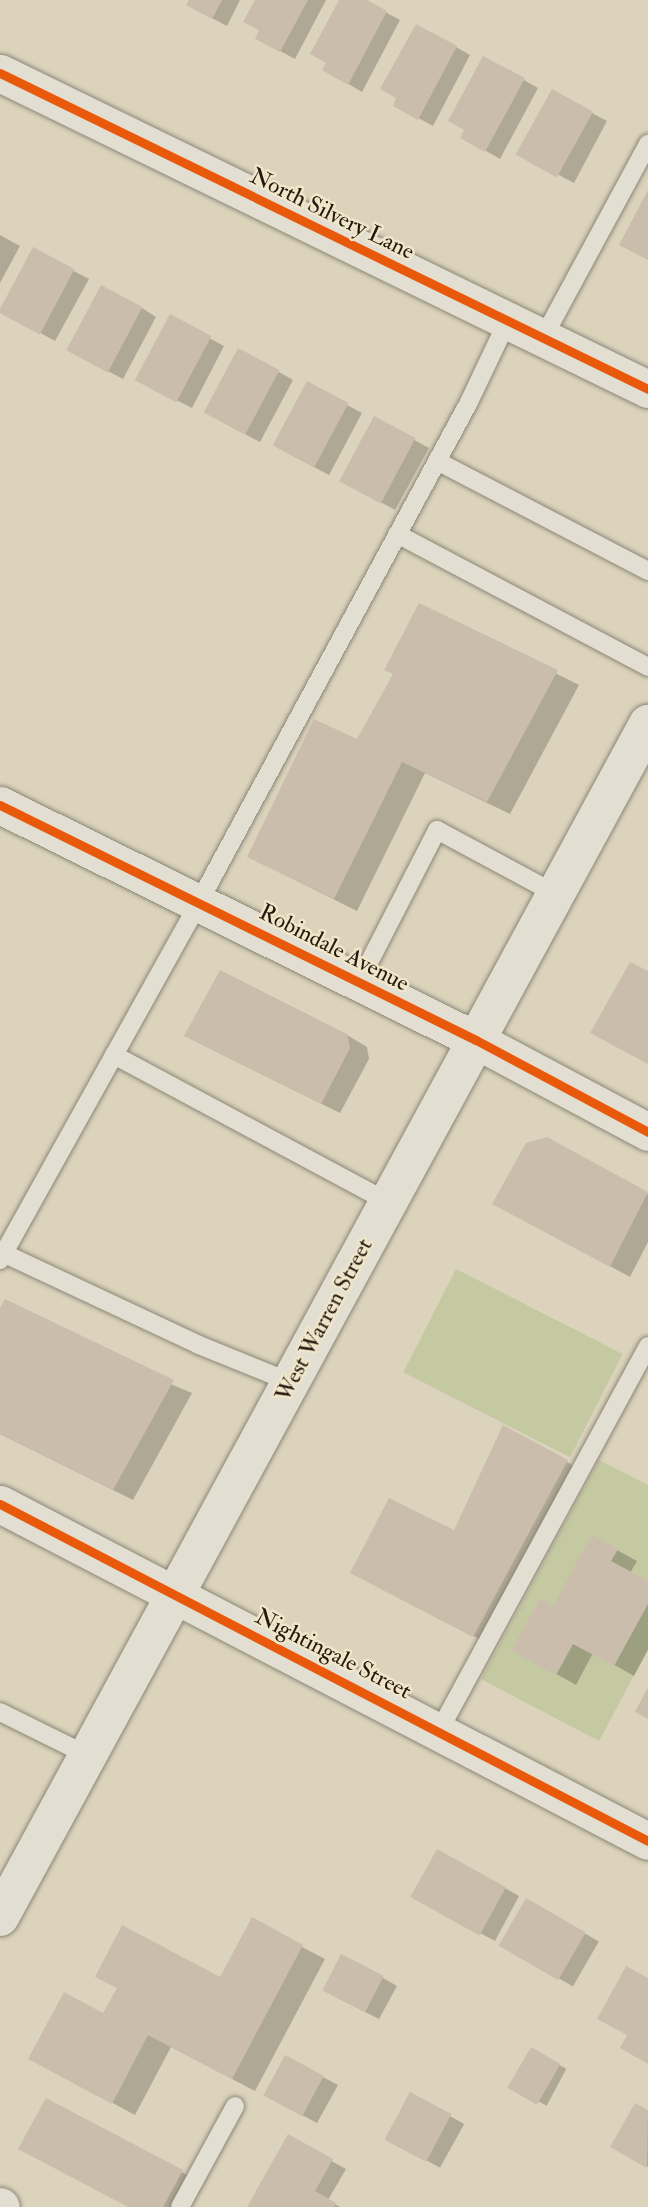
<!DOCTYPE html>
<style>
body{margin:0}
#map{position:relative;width:648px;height:2207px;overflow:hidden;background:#dbd3bb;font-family:"IM FELL Double Pica",serif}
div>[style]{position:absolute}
.green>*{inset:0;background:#c4c9a2;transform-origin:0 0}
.shadow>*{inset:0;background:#0003;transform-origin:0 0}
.building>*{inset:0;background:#cbbdab;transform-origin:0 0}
.roads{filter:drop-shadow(0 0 2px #8c8678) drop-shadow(0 0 2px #8c8678)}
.service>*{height:18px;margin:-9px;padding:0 9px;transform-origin:9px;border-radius:9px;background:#e3ded2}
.minor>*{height:37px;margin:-18.5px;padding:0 18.5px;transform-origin:18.5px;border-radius:18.5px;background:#e3ded2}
.secondary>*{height:38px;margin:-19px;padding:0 19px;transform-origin:19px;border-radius:19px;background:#e3ded2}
.cycleway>*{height:9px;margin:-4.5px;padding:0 4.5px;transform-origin:4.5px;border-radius:4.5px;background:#e8590c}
span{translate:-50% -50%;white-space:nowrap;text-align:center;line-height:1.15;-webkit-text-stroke:5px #f0e6ca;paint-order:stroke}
.street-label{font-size:23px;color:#24190f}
</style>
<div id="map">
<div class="green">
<i style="left:456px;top:1269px;width:187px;height:116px;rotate:27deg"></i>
<i style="clip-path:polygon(599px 1460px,648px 1485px,648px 1649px,599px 1741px,481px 1679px)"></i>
</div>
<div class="shadow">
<i style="clip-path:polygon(191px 0,240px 0,227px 26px,202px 13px)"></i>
<i style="clip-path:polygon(257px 0,326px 0,295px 59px,271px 46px,261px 30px)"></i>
<i style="clip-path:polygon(341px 0,363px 0,400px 20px,362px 92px,325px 70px)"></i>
<i style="clip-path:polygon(456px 47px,470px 55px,433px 126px,395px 105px)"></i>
<i style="clip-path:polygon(524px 80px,538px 88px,500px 159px,462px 137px)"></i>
<i style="clip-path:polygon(553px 92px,607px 121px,574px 183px,534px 162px)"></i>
<i style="clip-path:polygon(0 235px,20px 246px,0 283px)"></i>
<i style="clip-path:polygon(34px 250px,89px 279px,55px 341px,13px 318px)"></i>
<i style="clip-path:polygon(142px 308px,156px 317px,123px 379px,83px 358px)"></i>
<i style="clip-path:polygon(170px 317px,224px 346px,192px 408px,151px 387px)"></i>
<i style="clip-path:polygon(279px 372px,293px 380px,260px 442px,220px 421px)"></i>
<i style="clip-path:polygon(308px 384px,362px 413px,329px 475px,289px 454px)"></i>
<i style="clip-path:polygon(374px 418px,429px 448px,395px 510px,355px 488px)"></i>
<i style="clip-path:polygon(420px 605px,579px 685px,510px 814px,425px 773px,357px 911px,249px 857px,358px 742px,395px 674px)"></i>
<i style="clip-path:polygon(347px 1035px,367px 1047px,369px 1059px,340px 1113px,205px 1046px)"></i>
<i style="clip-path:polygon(547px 1139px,648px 1194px,648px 1242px,630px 1277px,514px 1214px)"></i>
<i style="clip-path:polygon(0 1312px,192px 1393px,133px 1500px,0 1434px)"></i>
<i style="clip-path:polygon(567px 1462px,586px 1473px,493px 1646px,372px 1584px)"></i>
<i style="clip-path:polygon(593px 1537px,637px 1561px,630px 1573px,648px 1583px,648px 1650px,634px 1676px,593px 1653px,576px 1685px,514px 1650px,554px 1608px)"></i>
<i style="clip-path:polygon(505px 1888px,519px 1896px,495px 1941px,427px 1905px)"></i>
<i style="left:527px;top:1900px;width:83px;height:52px;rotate:30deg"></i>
<i style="clip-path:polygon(302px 1947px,325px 1959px,255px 2091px,171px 2047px,135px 2115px,53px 2071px,104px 2015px,221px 1979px)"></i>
<i style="clip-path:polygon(383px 1978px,397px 1986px,379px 2019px,338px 1998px)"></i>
<i style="left:531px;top:2050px;width:40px;height:42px;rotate:28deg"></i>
<i style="clip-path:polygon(285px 2057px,338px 2085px,317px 2123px,279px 2103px)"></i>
<i style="left:410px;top:2094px;width:62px;height:50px;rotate:29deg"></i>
<i style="clip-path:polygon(636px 2105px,648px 2112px,648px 2167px,612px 2146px)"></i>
<i style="clip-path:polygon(288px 2137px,346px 2169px,328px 2200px,340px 2207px,249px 2207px)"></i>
<i style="clip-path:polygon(182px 2172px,201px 2183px,188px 2207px,132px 2207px)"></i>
</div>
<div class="building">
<i style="clip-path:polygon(189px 0,222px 0,212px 19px,186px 5px)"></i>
<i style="clip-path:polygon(255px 0,308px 0,280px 52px,255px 39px,259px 30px,243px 22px)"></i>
<i style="clip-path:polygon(339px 0,367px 0,387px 11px,348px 85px,322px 70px,326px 63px,310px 54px)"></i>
<i style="clip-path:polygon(416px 24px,457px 46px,418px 120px,393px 106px,396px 98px,380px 89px)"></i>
<i style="clip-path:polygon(483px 56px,525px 78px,485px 152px,460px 138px,464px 130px,448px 121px)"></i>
<i style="left:552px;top:89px;width:47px;height:75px;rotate:29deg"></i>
<i style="clip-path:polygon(648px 190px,648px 260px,619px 245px)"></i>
<i style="left:33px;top:247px;width:47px;height:74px;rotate:28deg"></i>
<i style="left:101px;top:285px;width:47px;height:74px;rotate:28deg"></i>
<i style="left:170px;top:314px;width:47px;height:75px;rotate:28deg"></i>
<i style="left:238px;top:348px;width:47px;height:73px;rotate:28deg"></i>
<i style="left:307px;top:381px;width:47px;height:73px;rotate:28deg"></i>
<i style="left:374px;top:416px;width:47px;height:74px;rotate:28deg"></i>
<i style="clip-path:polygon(419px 603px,558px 670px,487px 802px,402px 762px,334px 899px,247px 857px,314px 719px,357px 739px,393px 674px,384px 670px)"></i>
<i style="clip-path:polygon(630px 962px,648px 971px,648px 1064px,590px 1033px)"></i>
<i style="clip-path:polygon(220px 970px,347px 1034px,350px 1048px,321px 1104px,184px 1036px)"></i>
<i style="clip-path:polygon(547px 1137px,648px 1192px,610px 1267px,492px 1204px,526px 1143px)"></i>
<i style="clip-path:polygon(5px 1299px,174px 1380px,113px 1490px,0 1434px,0 1308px)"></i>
<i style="clip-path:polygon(503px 1425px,568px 1460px,473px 1637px,350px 1573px,389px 1498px,454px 1530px)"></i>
<i style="clip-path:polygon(592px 1535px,618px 1549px,611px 1561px,648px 1581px,648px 1604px,614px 1666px,573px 1644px,556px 1675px,511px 1651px,540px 1599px,553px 1606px)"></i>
<i style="clip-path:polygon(648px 1687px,648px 1719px,635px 1712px)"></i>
<i style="left:437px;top:1849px;width:79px;height:55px;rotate:29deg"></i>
<i style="left:526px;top:1898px;width:69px;height:55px;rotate:30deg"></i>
<i style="clip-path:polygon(252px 1917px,303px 1945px,232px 2079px,148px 2035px,112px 2104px,28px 2059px,64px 1992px,103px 2013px,117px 1988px,95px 1977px,122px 1925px,220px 1977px)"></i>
<i style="left:341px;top:1954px;width:48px;height:41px;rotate:27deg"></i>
<i style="clip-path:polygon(626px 1966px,648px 1978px,648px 2064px,620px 2048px,627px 2035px,597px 2019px)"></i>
<i style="left:531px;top:2047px;width:34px;height:47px;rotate:30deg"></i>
<i style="left:285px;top:2055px;width:44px;height:46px;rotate:28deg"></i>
<i style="left:410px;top:2092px;width:47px;height:54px;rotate:28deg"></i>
<i style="clip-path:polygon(46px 2098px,183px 2170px,163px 2207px,128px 2207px,18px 2149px)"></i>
<i style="clip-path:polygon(635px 2103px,648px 2110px,647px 2168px,610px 2147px)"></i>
<i style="clip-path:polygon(288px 2134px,333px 2159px,315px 2191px,336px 2203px,334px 2207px,247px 2207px)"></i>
</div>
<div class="roads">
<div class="service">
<i style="left:543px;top:338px;width:221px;rotate:-61.6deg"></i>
<i style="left:437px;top:461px;width:238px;rotate:27.5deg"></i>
<i style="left:397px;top:534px;width:284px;rotate:27.9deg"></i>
<i style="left:359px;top:982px;width:171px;rotate:-62.8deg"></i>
<i style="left:437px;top:830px;width:135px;rotate:28.3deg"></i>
<i style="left:114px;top:1055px;width:311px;rotate:28.2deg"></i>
<i style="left:3px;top:1253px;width:217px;rotate:25.1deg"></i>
<i style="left:199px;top:1345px;width:98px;rotate:22.1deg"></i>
<i style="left:0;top:1260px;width:410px;rotate:-60.9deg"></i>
<i style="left:199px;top:902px;width:568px;rotate:-61.63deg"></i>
<i style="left:469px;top:402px;width:91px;rotate:-64.6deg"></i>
<i style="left:0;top:1712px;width:97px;rotate:26.3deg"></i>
<i style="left:439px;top:1731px;width:438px;rotate:-61.5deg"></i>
<i style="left:180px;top:2207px;width:115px;rotate:-61.4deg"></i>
</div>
<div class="minor">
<i style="left:0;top:73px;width:721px;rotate:26deg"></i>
<i style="left:0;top:805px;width:531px;rotate:26.28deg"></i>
<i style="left:476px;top:1040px;width:195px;rotate:28.1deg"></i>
<i style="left:0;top:1504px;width:730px;rotate:27.48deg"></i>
<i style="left:0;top:2206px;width:1px;rotate:45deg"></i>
</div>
<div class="secondary">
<i style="left:0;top:1917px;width:1358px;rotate:-61.49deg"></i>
</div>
</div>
<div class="cycleway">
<i style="left:0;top:73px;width:721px;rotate:26deg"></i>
<i style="left:0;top:805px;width:531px;rotate:26.28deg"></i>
<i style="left:476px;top:1040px;width:195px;rotate:28.1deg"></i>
<i style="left:0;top:1504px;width:730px;rotate:27.48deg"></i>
</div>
<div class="street-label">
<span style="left:332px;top:214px;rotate:26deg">North Silvery Lane</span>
<span style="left:334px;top:948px;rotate:27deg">Robindale Avenue</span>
<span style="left:324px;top:1320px;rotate:-62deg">West Warren Street</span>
<span style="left:333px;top:1654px;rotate:27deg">Nightingale Street</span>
</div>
</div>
